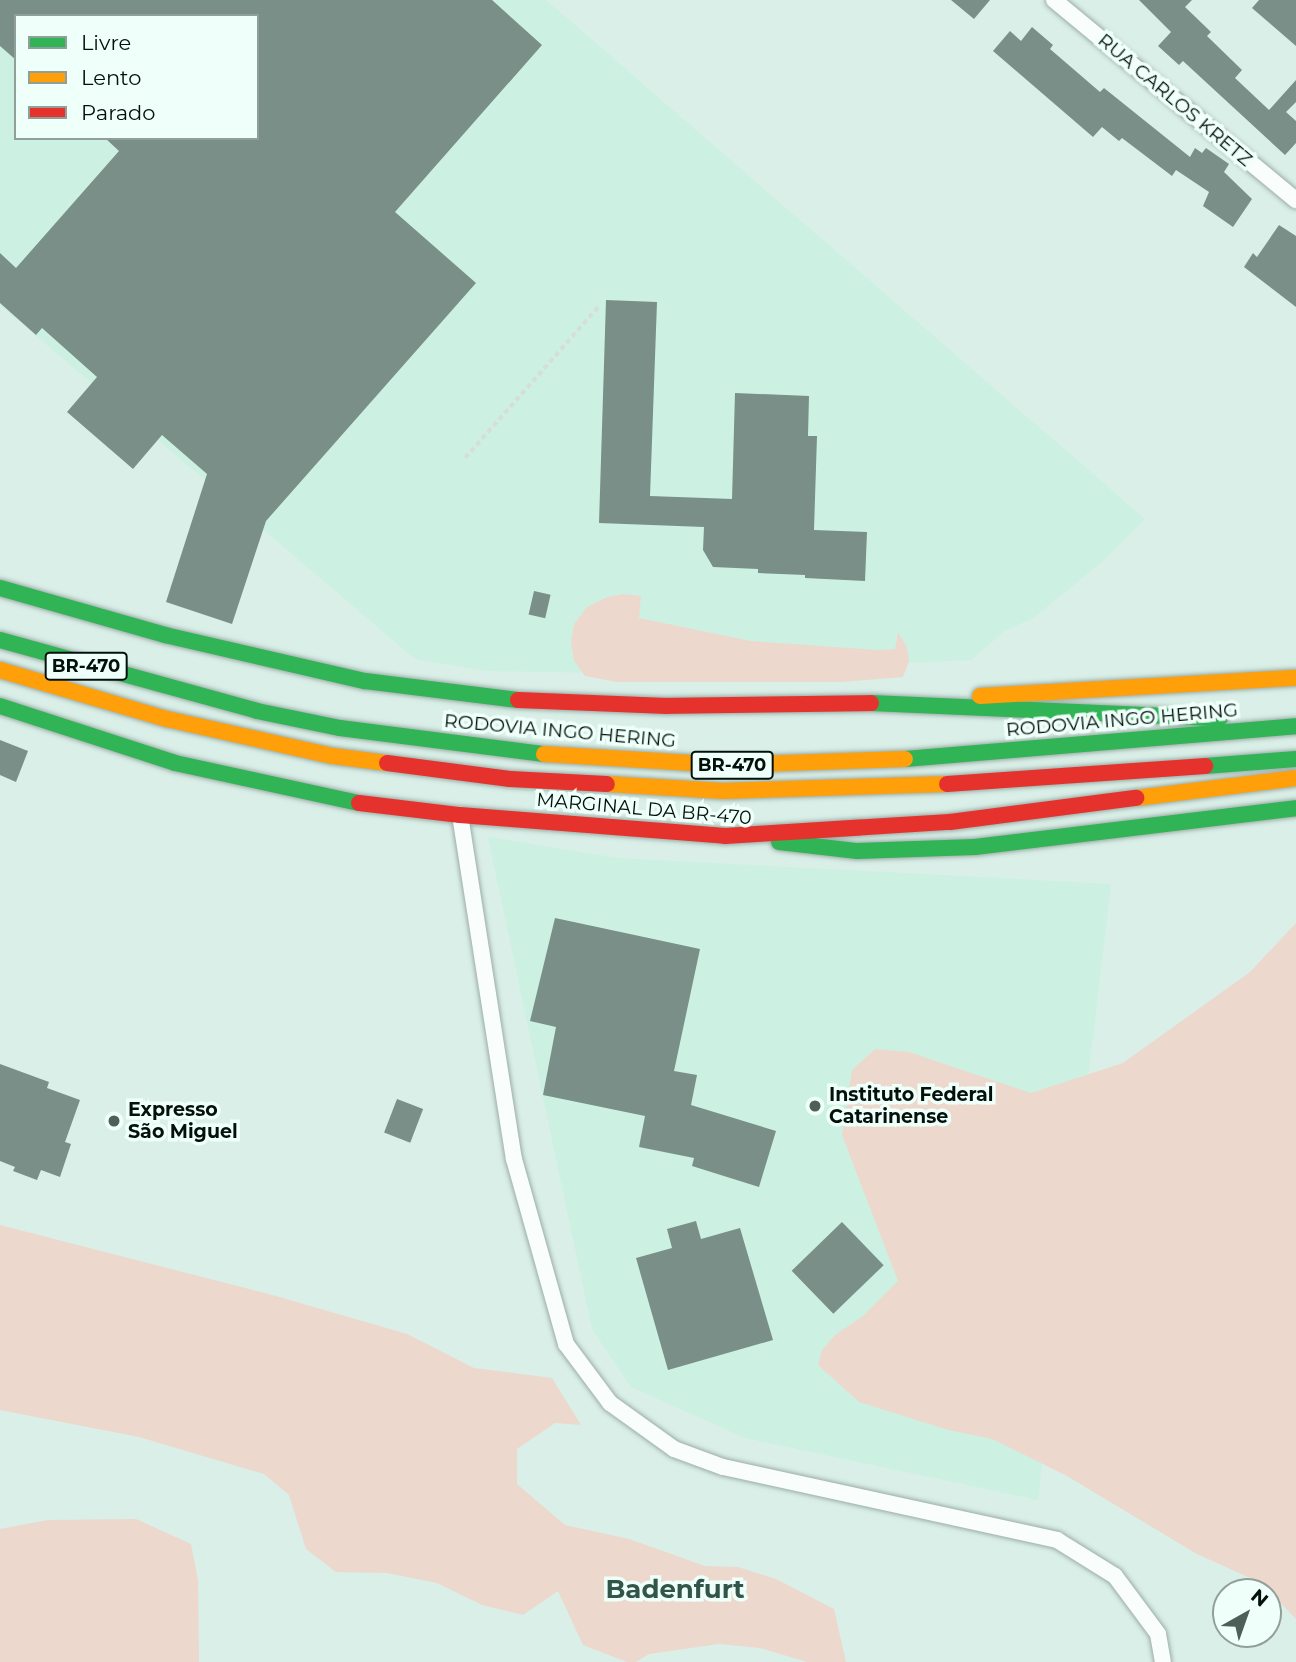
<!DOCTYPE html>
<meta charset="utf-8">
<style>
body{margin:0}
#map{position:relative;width:1296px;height:1662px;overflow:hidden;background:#d9efe7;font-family:Montserrat,sans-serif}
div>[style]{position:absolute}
.built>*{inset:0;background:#ccf1e3}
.green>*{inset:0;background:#edd8cd}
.building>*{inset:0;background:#798f88;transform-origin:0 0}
.path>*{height:3.5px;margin-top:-1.75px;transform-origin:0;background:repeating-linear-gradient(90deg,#d6ddda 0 5px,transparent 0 8.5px)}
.roads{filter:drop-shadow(0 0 2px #9cada7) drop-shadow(0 0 2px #9cada7)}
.street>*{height:16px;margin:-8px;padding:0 8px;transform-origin:8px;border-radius:8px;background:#f9fdfb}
.fast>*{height:16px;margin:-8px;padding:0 8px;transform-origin:8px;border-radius:8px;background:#30b455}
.slow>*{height:16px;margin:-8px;padding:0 8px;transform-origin:8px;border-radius:8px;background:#ff9f0a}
.jam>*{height:16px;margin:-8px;padding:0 8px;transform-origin:8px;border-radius:8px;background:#e5322d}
.dots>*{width:19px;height:19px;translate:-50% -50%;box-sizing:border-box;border:4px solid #effff9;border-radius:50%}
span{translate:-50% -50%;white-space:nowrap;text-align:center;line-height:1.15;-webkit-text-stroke:7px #effff9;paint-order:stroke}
.shield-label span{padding:2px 5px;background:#effff9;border:2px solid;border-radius:5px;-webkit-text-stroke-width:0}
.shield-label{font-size:18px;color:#03100c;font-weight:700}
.street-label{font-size:19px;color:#03100c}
.poi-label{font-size:19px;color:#03100c;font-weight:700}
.left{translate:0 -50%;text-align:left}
.district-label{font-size:26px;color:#32554a;font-weight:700}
.legend{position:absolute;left:14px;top:14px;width:245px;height:126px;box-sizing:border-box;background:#effff9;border:2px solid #919f9a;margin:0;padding:9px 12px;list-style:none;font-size:21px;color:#03100c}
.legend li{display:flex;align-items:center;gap:14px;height:35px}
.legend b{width:35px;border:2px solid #919f9a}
.north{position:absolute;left:1212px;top:1578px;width:70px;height:70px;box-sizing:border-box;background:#effff9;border:2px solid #919f9a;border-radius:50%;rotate:40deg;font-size:19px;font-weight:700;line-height:28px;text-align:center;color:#03100c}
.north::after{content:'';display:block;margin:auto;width:24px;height:32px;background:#4e5e59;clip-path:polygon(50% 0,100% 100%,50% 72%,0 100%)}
</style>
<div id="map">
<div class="built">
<i style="clip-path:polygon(evenodd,0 0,546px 0,1145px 519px,1103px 561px,1032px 619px,1006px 630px,971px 660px,652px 674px,489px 671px,415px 659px,0 305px,0 0,16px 16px,257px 16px,257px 138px,16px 138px,16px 16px)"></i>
<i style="clip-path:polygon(488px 837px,618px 858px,1111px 884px,1038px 1500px,745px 1438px,631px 1387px,592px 1329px)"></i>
</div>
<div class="green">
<i style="clip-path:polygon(624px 594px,641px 596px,639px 618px,751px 641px,877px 650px,895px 649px,898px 632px,907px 647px,909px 661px,903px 677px,841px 682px,617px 682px,585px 676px,574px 661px,571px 642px,574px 624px,587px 607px,607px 597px)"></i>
<i style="clip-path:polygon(1296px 923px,1296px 1619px,1261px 1583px,1197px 1554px,1067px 1476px,992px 1439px,948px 1430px,859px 1402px,818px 1365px,822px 1350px,835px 1335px,863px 1316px,898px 1281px,842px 1135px,852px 1070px,875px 1049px,909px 1052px,1031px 1093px,1123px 1063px,1250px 972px)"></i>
<i style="clip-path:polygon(0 1225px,276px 1296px,407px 1334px,474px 1368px,552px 1378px,581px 1425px,555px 1423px,517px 1449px,517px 1484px,565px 1525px,629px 1539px,705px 1566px,738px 1567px,776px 1579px,834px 1609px,846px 1662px,807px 1662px,760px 1648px,719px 1644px,649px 1654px,636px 1662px,627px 1662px,583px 1645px,558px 1591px,523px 1615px,482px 1605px,437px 1583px,387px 1573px,336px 1572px,306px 1549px,289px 1495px,264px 1474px,139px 1437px,0 1410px)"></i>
<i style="clip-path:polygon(136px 1519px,191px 1544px,198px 1580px,199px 1662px,0 1662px,0 1529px,48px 1520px)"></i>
</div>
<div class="building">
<i style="clip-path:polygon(0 0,492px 0,542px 45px,395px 212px,476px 283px,266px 521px,232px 624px,166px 602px,207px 474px,162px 435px,133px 469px,67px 412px,97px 377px,42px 328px,36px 335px,0 303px,0 253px,16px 268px,119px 151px,105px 138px,257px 138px,257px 16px,16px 16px,16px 60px,0 46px)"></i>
<i style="clip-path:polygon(951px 0,990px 0,974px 19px)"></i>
<i style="clip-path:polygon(1139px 0,1192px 0,1185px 7px,1211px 32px,1207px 36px,1242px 70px,1235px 78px,1269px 110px,1296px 80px,1296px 102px,1286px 112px,1296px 121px,1296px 143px,1285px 155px,1183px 61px,1179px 65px,1158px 46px,1171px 32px)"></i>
<i style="clip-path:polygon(1259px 0,1296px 0,1296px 46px,1252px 8px)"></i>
<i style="clip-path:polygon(1032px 27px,1053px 45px,1050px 49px,1100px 92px,1104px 88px,1190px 157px,1195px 148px,1202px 153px,1206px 148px,1229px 164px,1224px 172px,1252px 199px,1233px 227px,1203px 206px,1209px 192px,1176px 170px,1172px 176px,1122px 138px,1119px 141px,1102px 127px,1093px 137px,993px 51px,1010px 31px,1021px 41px)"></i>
<i style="clip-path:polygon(1279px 225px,1296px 236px,1296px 307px,1244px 267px,1253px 253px,1257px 257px)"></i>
<i style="clip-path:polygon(606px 300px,657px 302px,650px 496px,732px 499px,735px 393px,809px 396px,808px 436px,817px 436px,814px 530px,867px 532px,865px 581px,805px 578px,805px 575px,758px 573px,758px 569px,713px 567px,703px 550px,704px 527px,599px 523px)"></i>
<i style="left:534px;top:591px;width:17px;height:24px;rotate:13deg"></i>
<i style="clip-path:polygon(0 740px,28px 751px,16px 782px,0 775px)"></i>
<i style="clip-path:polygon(555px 918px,700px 949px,674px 1071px,697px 1075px,691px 1105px,776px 1131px,759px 1187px,692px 1166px,694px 1158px,639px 1147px,645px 1116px,543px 1095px,556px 1027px,530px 1021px)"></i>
<i style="clip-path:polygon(0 1064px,49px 1082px,47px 1088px,80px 1100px,65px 1142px,71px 1144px,60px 1177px,41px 1170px,37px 1180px,13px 1171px,15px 1167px,0 1161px)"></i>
<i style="left:397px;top:1099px;width:28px;height:36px;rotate:21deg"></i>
<i style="clip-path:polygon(696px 1221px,701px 1239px,740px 1228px,773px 1340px,668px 1370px,636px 1258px,672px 1248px,667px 1229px)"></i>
<i style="left:842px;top:1222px;width:60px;height:70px;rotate:46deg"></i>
</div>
<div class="path">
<i style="left:465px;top:458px;width:203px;rotate:-48.6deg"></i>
</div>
<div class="roads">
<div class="street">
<i style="left:1054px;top:0;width:314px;rotate:39.6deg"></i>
<i style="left:460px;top:815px;width:348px;rotate:81.1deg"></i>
<i style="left:514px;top:1159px;width:192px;rotate:74.3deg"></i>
<i style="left:566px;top:1344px;width:74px;rotate:53.3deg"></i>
<i style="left:610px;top:1403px;width:79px;rotate:35.7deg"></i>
<i style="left:674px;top:1449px;width:52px;rotate:20.2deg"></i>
<i style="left:723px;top:1467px;width:342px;rotate:12.3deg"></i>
<i style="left:1057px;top:1540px;width:68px;rotate:31.8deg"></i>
<i style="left:1115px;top:1576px;width:72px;rotate:53.4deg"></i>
<i style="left:1158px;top:1634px;width:28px;rotate:80deg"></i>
</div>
<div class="fast">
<i style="left:0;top:588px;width:172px;rotate:15.9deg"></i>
<i style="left:165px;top:635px;width:205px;rotate:13deg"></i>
<i style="left:365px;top:681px;width:154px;rotate:7.1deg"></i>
<i style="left:0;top:640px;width:267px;rotate:15.4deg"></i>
<i style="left:257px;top:711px;width:85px;rotate:11.6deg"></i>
<i style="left:340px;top:728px;width:206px;rotate:7.3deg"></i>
<i style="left:871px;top:703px;width:349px;rotate:2.5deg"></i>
<i style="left:0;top:706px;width:184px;rotate:18deg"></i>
<i style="left:175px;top:763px;width:188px;rotate:12.3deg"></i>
<i style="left:905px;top:759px;width:392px;rotate:-4.8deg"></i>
<i style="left:1205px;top:766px;width:91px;rotate:-4.4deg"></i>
<i style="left:779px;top:842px;width:79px;rotate:6.6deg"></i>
<i style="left:857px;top:851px;width:118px;rotate:-1.9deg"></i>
<i style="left:975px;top:847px;width:323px;rotate:-6.9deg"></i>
</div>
<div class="slow">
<i style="left:0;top:670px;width:174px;rotate:16.4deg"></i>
<i style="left:167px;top:719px;width:170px;rotate:12.6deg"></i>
<i style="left:333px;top:756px;width:54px;rotate:7.4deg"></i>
<i style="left:980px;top:696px;width:317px;rotate:-3.3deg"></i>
<i style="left:544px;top:754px;width:181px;rotate:3.5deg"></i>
<i style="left:725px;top:765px;width:180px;rotate:-1.9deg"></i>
<i style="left:607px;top:784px;width:116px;rotate:3.5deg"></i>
<i style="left:723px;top:791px;width:224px;rotate:-1.8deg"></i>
<i style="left:1136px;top:798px;width:161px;rotate:-7.1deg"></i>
</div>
<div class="jam">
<i style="left:518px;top:700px;width:149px;rotate:2.3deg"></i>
<i style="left:667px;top:706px;width:204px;rotate:-0.8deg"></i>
<i style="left:387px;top:763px;width:124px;rotate:7.4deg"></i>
<i style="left:510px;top:779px;width:97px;rotate:3deg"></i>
<i style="left:947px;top:784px;width:259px;rotate:-4deg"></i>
<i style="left:359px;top:803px;width:102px;rotate:6.8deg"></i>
<i style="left:460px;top:815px;width:266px;rotate:4.5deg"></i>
<i style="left:725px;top:836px;width:225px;rotate:-3.6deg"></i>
<i style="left:950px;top:822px;width:188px;rotate:-7.4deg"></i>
</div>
</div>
<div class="dots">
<i style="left:815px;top:1106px;background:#4e5e59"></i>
<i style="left:114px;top:1121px;background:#4e5e59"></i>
</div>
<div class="shield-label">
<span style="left:86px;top:666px">BR-470</span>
<span style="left:732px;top:765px">BR-470</span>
</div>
<div class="street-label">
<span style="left:1175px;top:100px;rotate:40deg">RUA CARLOS KRETZ</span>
<span style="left:1122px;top:720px;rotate:-5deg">RODOVIA INGO HERING</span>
<span style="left:560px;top:731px;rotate:5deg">RODOVIA INGO HERING</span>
<span style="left:644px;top:809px;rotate:5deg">MARGINAL DA BR-470</span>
</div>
<div class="poi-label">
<span class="left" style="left:829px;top:1106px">Instituto Federal<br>Catarinense</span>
<span class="left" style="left:128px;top:1121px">Expresso<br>São Miguel</span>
</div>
<div class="district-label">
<span style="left:675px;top:1590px">Badenfurt</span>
</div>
<ul class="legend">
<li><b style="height:9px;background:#30b455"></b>Livre</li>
<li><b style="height:9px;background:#ff9f0a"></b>Lento</li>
<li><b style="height:9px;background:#e5322d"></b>Parado</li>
</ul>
<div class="north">N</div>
</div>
